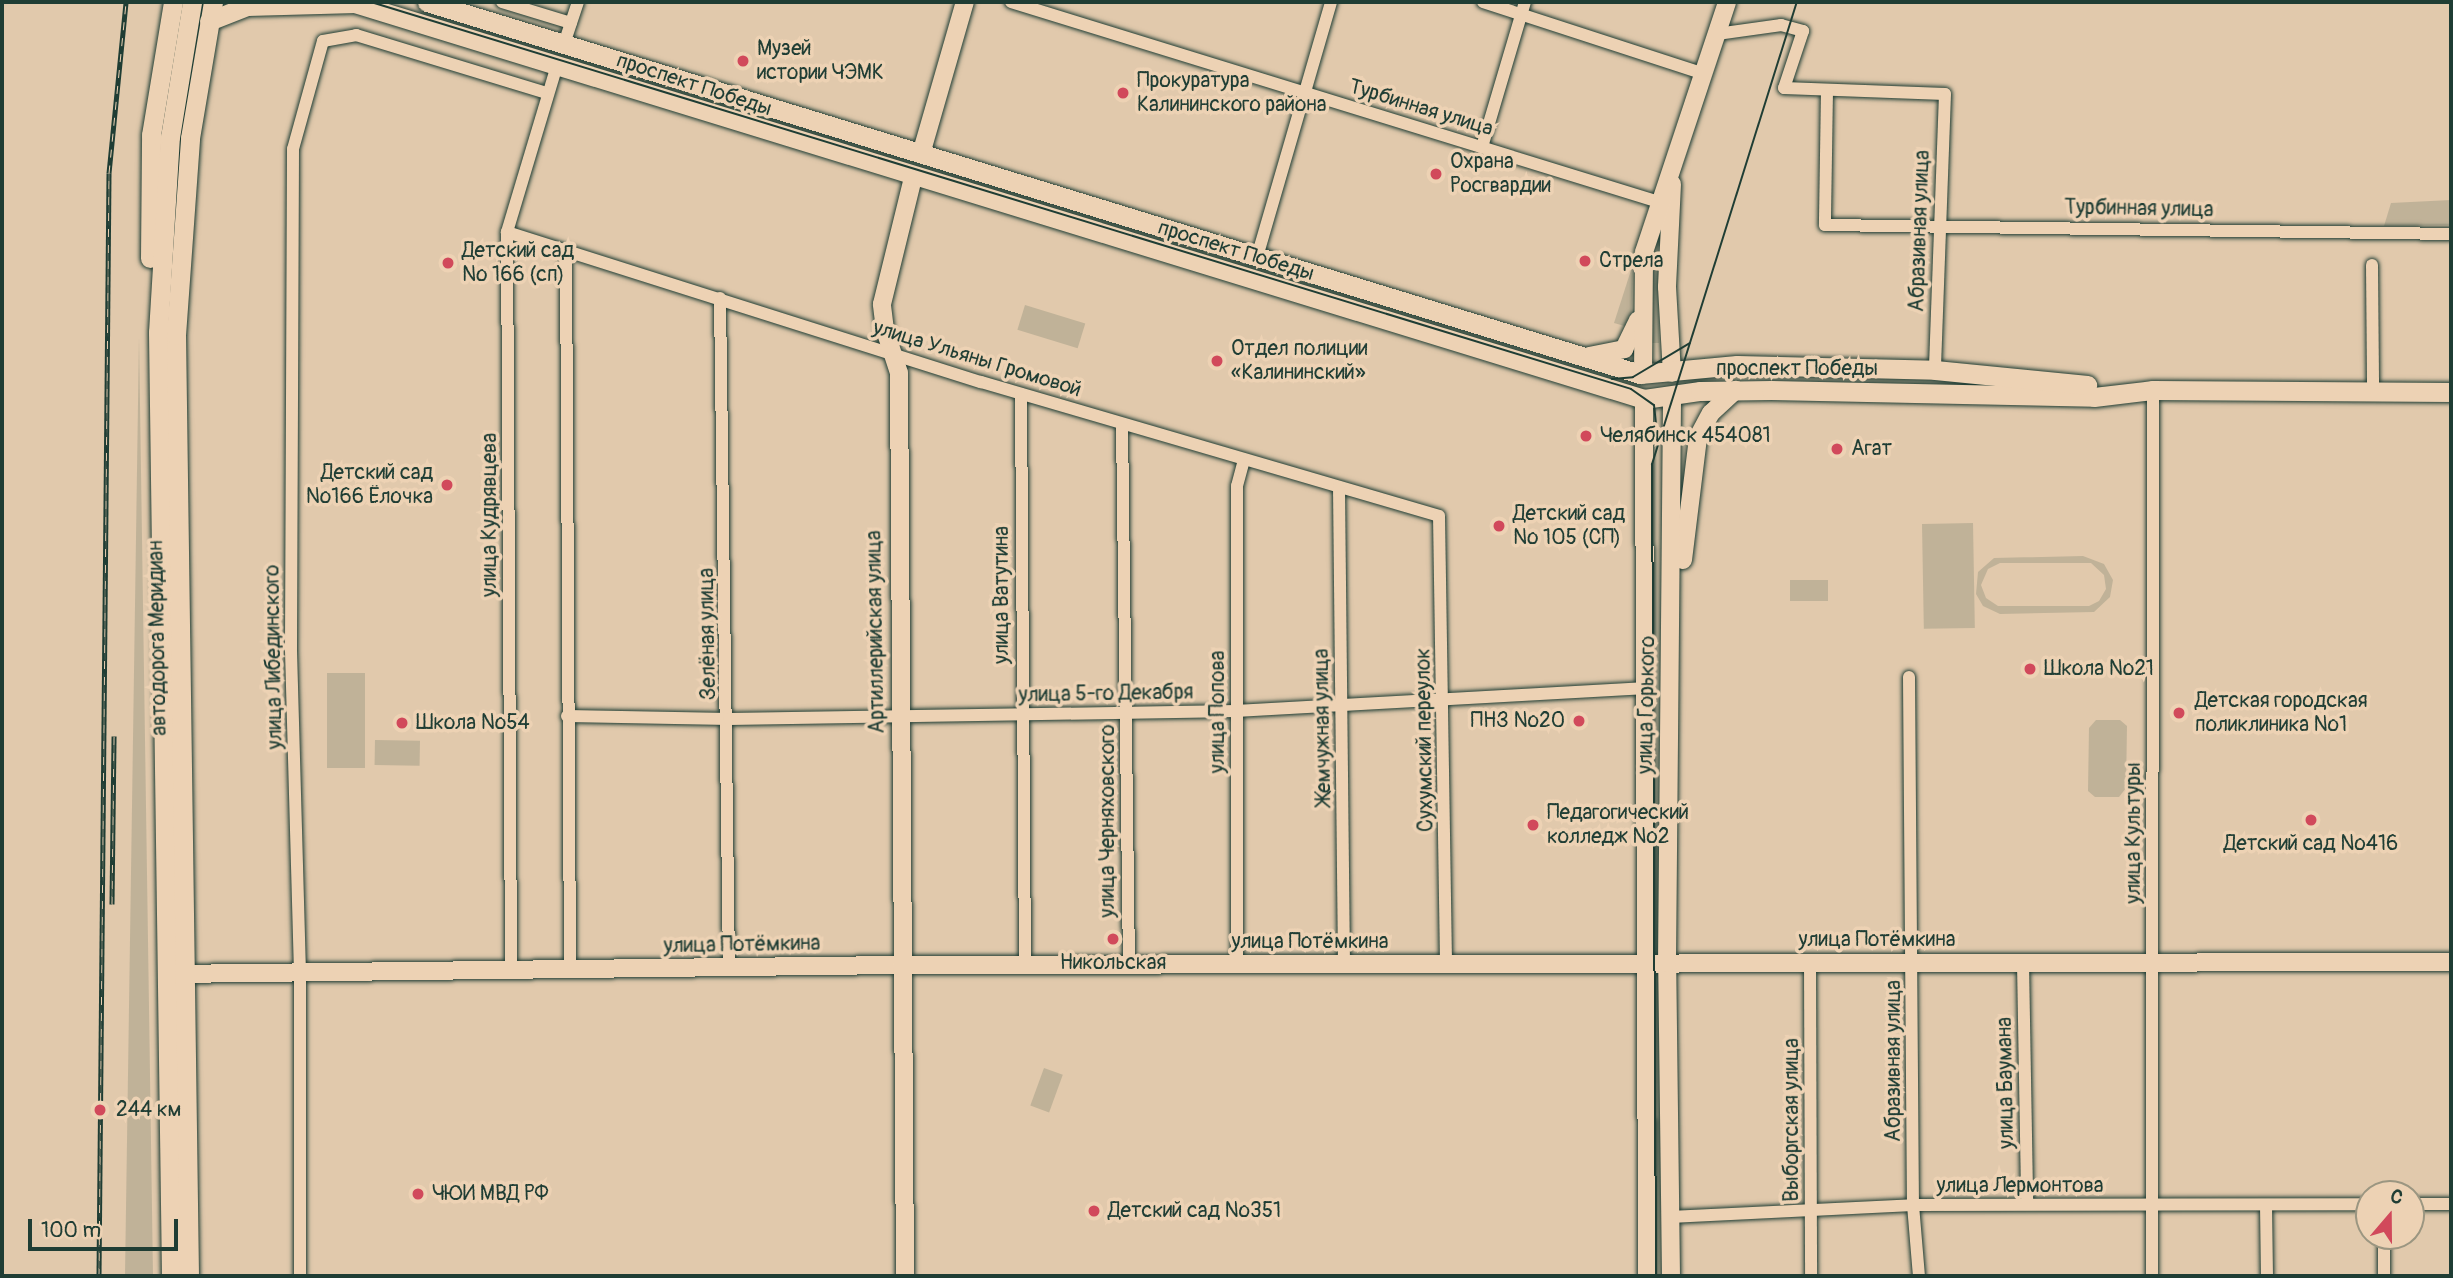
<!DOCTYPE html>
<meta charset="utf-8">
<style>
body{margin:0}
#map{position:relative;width:2453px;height:1278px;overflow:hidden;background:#e1c9ac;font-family:Pangolin,sans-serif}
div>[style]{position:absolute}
.green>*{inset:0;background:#c0b298;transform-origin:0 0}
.roads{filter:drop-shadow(0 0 2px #1f3d34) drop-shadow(0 0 2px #1f3d34)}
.street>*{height:12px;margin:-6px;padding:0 6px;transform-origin:6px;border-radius:6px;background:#edd2b4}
.secondary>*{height:18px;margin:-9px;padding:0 9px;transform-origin:9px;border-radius:9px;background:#edd2b4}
.primary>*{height:19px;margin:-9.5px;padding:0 9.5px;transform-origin:9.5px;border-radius:9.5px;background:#edd2b4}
.tram>*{height:2px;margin:-1px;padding:0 1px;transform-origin:1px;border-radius:1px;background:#1f3d34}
.rail>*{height:5px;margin-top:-2.5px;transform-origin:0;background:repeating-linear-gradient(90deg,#edd2b4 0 8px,#1f3d34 0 16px);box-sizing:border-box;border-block:2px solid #1f3d34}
.dots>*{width:19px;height:19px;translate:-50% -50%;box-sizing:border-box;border:4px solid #edd2b4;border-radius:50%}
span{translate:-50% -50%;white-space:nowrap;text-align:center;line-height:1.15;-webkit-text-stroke:7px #edd2b4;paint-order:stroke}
.poi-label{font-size:21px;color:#1f3d34}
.left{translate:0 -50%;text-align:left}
.right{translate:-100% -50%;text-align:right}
.street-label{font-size:21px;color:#1f3d34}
.frame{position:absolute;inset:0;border:4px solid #1f3d34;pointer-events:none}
.north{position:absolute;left:2355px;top:1180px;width:70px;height:70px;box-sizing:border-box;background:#edd2b4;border:2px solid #9b9681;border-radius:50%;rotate:20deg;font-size:19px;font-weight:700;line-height:28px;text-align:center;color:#1f3d34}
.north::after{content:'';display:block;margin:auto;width:24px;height:32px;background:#d1495b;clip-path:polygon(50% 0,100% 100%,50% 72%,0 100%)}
.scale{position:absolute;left:28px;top:1219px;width:150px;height:32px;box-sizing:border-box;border:4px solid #1f3d34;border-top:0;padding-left:9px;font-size:21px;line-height:24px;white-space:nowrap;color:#1f3d34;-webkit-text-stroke:5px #edd2b4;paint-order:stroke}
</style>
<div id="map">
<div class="green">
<i style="clip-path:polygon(1668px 195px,1658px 247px,1659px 343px,1652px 343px,1650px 248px)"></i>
<i style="clip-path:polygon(2451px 200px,2451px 225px,2384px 226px,2391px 203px)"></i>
<i style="clip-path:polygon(1633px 264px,1631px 326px,1628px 327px,1614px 323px)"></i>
<i style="left:1025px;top:305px;width:63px;height:26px;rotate:17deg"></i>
<i style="clip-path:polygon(139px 337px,153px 1276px,125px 1276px)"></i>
<i style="left:1973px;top:523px;width:105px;height:51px;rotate:89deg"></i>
<i style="clip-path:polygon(evenodd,2083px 556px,2104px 564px,2113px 580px,2110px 597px,2094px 612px,2000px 614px,1983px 606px,1976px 594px,1978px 572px,1994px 558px,2083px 556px,2000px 563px,2091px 563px,2104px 575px,2106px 589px,2099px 601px,2089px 606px,1998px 606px,1986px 598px,1981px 585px,1988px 569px,2000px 563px)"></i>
<i style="left:1790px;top:580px;width:38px;height:21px"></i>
<i style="left:327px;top:673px;width:38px;height:95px"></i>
<i style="clip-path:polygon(2096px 720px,2120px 720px,2127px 726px,2126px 788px,2119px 797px,2095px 797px,2088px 791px,2089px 728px)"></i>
<i style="left:375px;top:740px;width:45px;height:25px;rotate:1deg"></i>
<i style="left:1044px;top:1068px;width:20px;height:40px;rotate:20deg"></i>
</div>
<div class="roads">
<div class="street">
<i style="left:502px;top:2px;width:72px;rotate:16.9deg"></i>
<i style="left:1011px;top:2px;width:678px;rotate:17.15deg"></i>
<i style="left:1483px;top:2px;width:232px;rotate:18deg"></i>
<i style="left:1717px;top:34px;width:65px;rotate:-8deg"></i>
<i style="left:1781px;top:25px;width:23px;rotate:15deg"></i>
<i style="left:1803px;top:31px;width:60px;rotate:108.4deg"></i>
<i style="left:1784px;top:88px;width:161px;rotate:2.1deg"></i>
<i style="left:1945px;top:94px;width:276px;rotate:92.1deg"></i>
<i style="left:564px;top:44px;width:44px;rotate:-71.6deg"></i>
<i style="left:1827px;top:91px;width:134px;rotate:90.9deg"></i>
<i style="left:1825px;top:225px;width:626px;rotate:0.82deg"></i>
<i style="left:1482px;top:147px;width:151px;rotate:-73.5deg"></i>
<i style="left:507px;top:232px;width:497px;rotate:17.6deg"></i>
<i style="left:981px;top:382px;width:477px;rotate:16.3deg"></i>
<i style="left:1439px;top:516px;width:448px;rotate:89.1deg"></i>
<i style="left:566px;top:252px;width:718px;rotate:89.68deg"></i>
<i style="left:1257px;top:257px;width:266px;rotate:-73.8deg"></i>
<i style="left:2372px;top:265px;width:127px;rotate:89.5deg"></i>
<i style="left:720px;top:298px;width:670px;rotate:89.23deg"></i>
<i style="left:1021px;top:394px;width:571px;rotate:89.6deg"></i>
<i style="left:1122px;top:424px;width:541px;rotate:89.26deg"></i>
<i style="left:1339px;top:488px;width:476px;rotate:89.4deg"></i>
<i style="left:1909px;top:677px;width:528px;rotate:89.57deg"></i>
<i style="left:1913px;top:1205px;width:71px;rotate:85.2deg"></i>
<i style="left:567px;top:716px;width:162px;rotate:1.1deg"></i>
<i style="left:729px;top:719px;width:508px;rotate:-0.9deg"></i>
<i style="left:1237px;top:711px;width:409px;rotate:-3.2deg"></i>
<i style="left:1810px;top:963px;width:313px;rotate:89.8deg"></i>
<i style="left:2023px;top:963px;width:241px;rotate:89deg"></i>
<i style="left:1237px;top:965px;width:479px;rotate:-90deg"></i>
<i style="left:1237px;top:486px;width:27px;rotate:-75deg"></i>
<i style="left:511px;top:971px;width:739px;rotate:-90.31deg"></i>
<i style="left:507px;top:232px;width:174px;rotate:-73.3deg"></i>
<i style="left:2411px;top:1204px;width:40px"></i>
<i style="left:2266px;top:1205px;width:71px;rotate:89.2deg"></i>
<i style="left:1670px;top:1217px;width:243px;rotate:-2.8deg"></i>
<i style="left:1913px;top:1205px;width:456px;rotate:-0.1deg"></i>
<i style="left:2384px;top:1236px;width:40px;rotate:90deg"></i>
<i style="left:300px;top:1276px;width:303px;rotate:-90deg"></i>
<i style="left:300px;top:973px;width:324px;rotate:-91.6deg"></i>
<i style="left:291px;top:649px;width:500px;rotate:-89.77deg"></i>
<i style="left:293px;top:149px;width:112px;rotate:-74.5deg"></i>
<i style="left:323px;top:41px;width:34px;rotate:-10deg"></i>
<i style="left:356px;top:35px;width:200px;rotate:16.9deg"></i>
<i style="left:2152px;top:1276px;width:886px;rotate:-89.94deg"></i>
</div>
<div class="secondary">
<i style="left:921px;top:154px;width:158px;rotate:-73.9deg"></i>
<i style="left:1672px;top:184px;width:103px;rotate:92.8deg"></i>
<i style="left:1667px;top:287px;width:86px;rotate:86.7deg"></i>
<i style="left:1589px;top:356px;width:36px;rotate:-11deg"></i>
<i style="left:1624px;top:349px;width:32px;rotate:-64deg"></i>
<i style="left:1643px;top:374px;width:122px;rotate:-89.5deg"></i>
<i style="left:1644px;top:252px;width:263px;rotate:-71.6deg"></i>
<i style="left:1644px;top:399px;width:877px;rotate:89.8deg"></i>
<i style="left:1683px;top:560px;width:124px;rotate:-83deg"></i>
<i style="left:1698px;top:437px;width:27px;rotate:-62deg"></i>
<i style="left:1711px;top:413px;width:34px;rotate:-43deg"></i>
<i style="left:171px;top:974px;width:731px;rotate:-0.71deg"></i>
<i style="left:902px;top:965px;width:1549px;rotate:-0.11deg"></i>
<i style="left:905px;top:1276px;width:903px;rotate:-90.38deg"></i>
<i style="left:899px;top:373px;width:45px;rotate:-108deg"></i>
<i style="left:885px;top:330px;width:26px;rotate:-97deg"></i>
<i style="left:882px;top:304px;width:130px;rotate:-76.2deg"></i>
<i style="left:1671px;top:1276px;width:313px;rotate:-90.7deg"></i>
<i style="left:1667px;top:963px;width:565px;rotate:-89.49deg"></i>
</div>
<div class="primary">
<i style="left:351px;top:2px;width:1353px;rotate:17.07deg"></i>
<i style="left:1644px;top:399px;width:57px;rotate:-8.1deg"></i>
<i style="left:1700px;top:391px;width:71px;rotate:-0.8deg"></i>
<i style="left:1771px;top:390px;width:323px;rotate:1.2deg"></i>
<i style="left:2094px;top:397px;width:59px;rotate:-6.8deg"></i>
<i style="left:2153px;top:390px;width:298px;rotate:0.4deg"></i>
<i style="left:427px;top:2px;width:1269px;rotate:17.05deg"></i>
<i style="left:1640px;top:374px;width:97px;rotate:-5.3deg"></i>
<i style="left:1737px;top:365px;width:198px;rotate:1.4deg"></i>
<i style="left:1935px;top:370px;width:153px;rotate:5.6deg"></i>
<i style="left:209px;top:21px;width:41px;rotate:-21.5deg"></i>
<i style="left:247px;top:6px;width:109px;rotate:-1.6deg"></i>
<i style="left:150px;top:258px;width:123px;rotate:-89.5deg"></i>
<i style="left:151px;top:135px;width:135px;rotate:-80.6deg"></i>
<i style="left:171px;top:1276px;width:944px;rotate:-90.79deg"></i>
<i style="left:158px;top:332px;width:195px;rotate:-86.5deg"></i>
<i style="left:170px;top:137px;width:137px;rotate:-80.7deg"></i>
<i style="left:189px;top:1276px;width:941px;rotate:-90.79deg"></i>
<i style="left:176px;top:335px;width:197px;rotate:-85.9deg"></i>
<i style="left:190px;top:138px;width:138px;rotate:-80.4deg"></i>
</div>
</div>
<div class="tram">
<i style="left:371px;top:2px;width:1318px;rotate:17.07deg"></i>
<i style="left:1631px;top:389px;width:28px;rotate:35deg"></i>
<i style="left:1654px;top:405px;width:39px;rotate:84deg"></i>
<i style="left:1612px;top:379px;width:21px;rotate:-5deg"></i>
<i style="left:1633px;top:377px;width:66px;rotate:-30.8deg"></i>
<i style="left:1656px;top:1276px;width:812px;rotate:-90.28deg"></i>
<i style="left:1652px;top:464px;width:484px;rotate:-72.6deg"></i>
</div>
<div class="rail">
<i style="left:112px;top:904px;width:168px;rotate:-89.3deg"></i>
<i style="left:99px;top:1276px;width:1103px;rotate:-89.48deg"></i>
<i style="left:109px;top:173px;width:172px;rotate:-84.3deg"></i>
</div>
<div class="dots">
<i style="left:743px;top:61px;background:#d1495b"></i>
<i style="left:1123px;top:93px;background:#d1495b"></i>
<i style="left:1436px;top:174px;background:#d1495b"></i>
<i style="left:1585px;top:261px;background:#d1495b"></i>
<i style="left:448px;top:263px;background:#d1495b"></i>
<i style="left:1217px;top:361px;background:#d1495b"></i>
<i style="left:1586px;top:436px;background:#d1495b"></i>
<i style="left:1837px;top:449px;background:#d1495b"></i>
<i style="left:447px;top:485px;background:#d1495b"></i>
<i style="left:1499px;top:526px;background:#d1495b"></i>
<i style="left:2030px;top:669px;background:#d1495b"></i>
<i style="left:2179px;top:713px;background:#d1495b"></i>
<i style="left:1579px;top:721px;background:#d1495b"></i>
<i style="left:402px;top:723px;background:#d1495b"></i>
<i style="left:2311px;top:820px;background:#d1495b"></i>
<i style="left:1533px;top:825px;background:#d1495b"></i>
<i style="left:1113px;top:939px;background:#d1495b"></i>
<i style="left:100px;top:1110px;background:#d1495b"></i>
<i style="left:418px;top:1194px;background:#d1495b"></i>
<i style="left:1094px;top:1211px;background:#d1495b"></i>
</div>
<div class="poi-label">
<span class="left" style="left:757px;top:61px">Музей<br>истории ЧЭМК</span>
<span class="left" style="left:1137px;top:93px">Прокуратура<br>Калининского района</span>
<span class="left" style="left:1450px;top:174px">Охрана<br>Росгвардии</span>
<span class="left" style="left:462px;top:263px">Детский сад<br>№ 166 (сп)</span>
<span class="left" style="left:1599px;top:261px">Стрела</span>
<span class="left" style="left:1231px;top:361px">Отдел полиции<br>«Калининский»</span>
<span class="left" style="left:1600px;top:436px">Челябинск 454081</span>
<span class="left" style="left:1851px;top:449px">Агат</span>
<span class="right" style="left:433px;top:485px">Детский сад<br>№166 Ёлочка</span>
<span class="left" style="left:1513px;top:526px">Детский сад<br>№ 105 (СП)</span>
<span class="left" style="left:2044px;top:669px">Школа №21</span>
<span class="left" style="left:2195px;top:713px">Детская городская<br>поликлиника №1</span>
<span class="right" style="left:1565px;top:721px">ПНЗ №20</span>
<span class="left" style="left:416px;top:723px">Школа №54</span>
<span class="left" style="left:1547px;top:825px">Педагогический<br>колледж №2</span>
<span style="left:2311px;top:844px">Детский сад №416</span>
<span style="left:1113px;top:963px">Никольская</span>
<span class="left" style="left:116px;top:1110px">244 км</span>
<span class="left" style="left:432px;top:1194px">ЧЮИ МВД РФ</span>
<span class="left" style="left:1108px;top:1211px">Детский сад №351</span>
</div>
<div class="street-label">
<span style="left:694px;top:85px;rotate:18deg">проспект Победы</span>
<span style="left:1421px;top:108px;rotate:17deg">Турбинная улица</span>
<span style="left:2139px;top:209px;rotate:1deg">Турбинная улица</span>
<span style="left:1920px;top:231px;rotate:-88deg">Абразивная улица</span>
<span style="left:1236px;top:251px;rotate:17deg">проспект Победы</span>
<span style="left:977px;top:359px;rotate:17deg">улица Ульяны Громовой</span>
<span style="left:1797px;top:369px">проспект Победы</span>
<span style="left:490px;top:515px;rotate:-90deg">улица Кудрявцева</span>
<span style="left:1002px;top:595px;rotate:-90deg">улица Ватутина</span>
<span style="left:876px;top:632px;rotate:-91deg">Артиллерийская улица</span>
<span style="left:708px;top:634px;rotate:-91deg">Зелёная улица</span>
<span style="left:158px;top:638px;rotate:-91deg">автодорога Меридиан</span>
<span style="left:274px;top:657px;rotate:-91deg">улица Либединского</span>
<span style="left:1106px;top:694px;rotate:-1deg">улица 5-го Декабря</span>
<span style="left:1647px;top:705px;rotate:-89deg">улица Горького</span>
<span style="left:1218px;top:712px;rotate:-90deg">улица Попова</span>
<span style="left:1323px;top:727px;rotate:-91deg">Жемчужная улица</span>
<span style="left:1425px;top:740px;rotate:-91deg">Сухумский переулок</span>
<span style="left:1108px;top:821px;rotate:-90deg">улица Черняховского</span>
<span style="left:2134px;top:833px;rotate:-90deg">улица Культуры</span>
<span style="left:1877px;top:940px">улица Потёмкина</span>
<span style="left:1310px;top:942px">улица Потёмкина</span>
<span style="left:742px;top:945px;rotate:-1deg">улица Потёмкина</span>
<span style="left:1894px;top:1061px;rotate:-90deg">Абразивная улица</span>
<span style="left:2006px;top:1083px;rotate:-91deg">улица Баумана</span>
<span style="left:1792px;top:1120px;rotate:-90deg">Выборгская улица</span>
<span style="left:2020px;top:1186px">улица Лермонтова</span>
</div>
<div class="frame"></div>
<div class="north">С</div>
<div class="scale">100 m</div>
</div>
